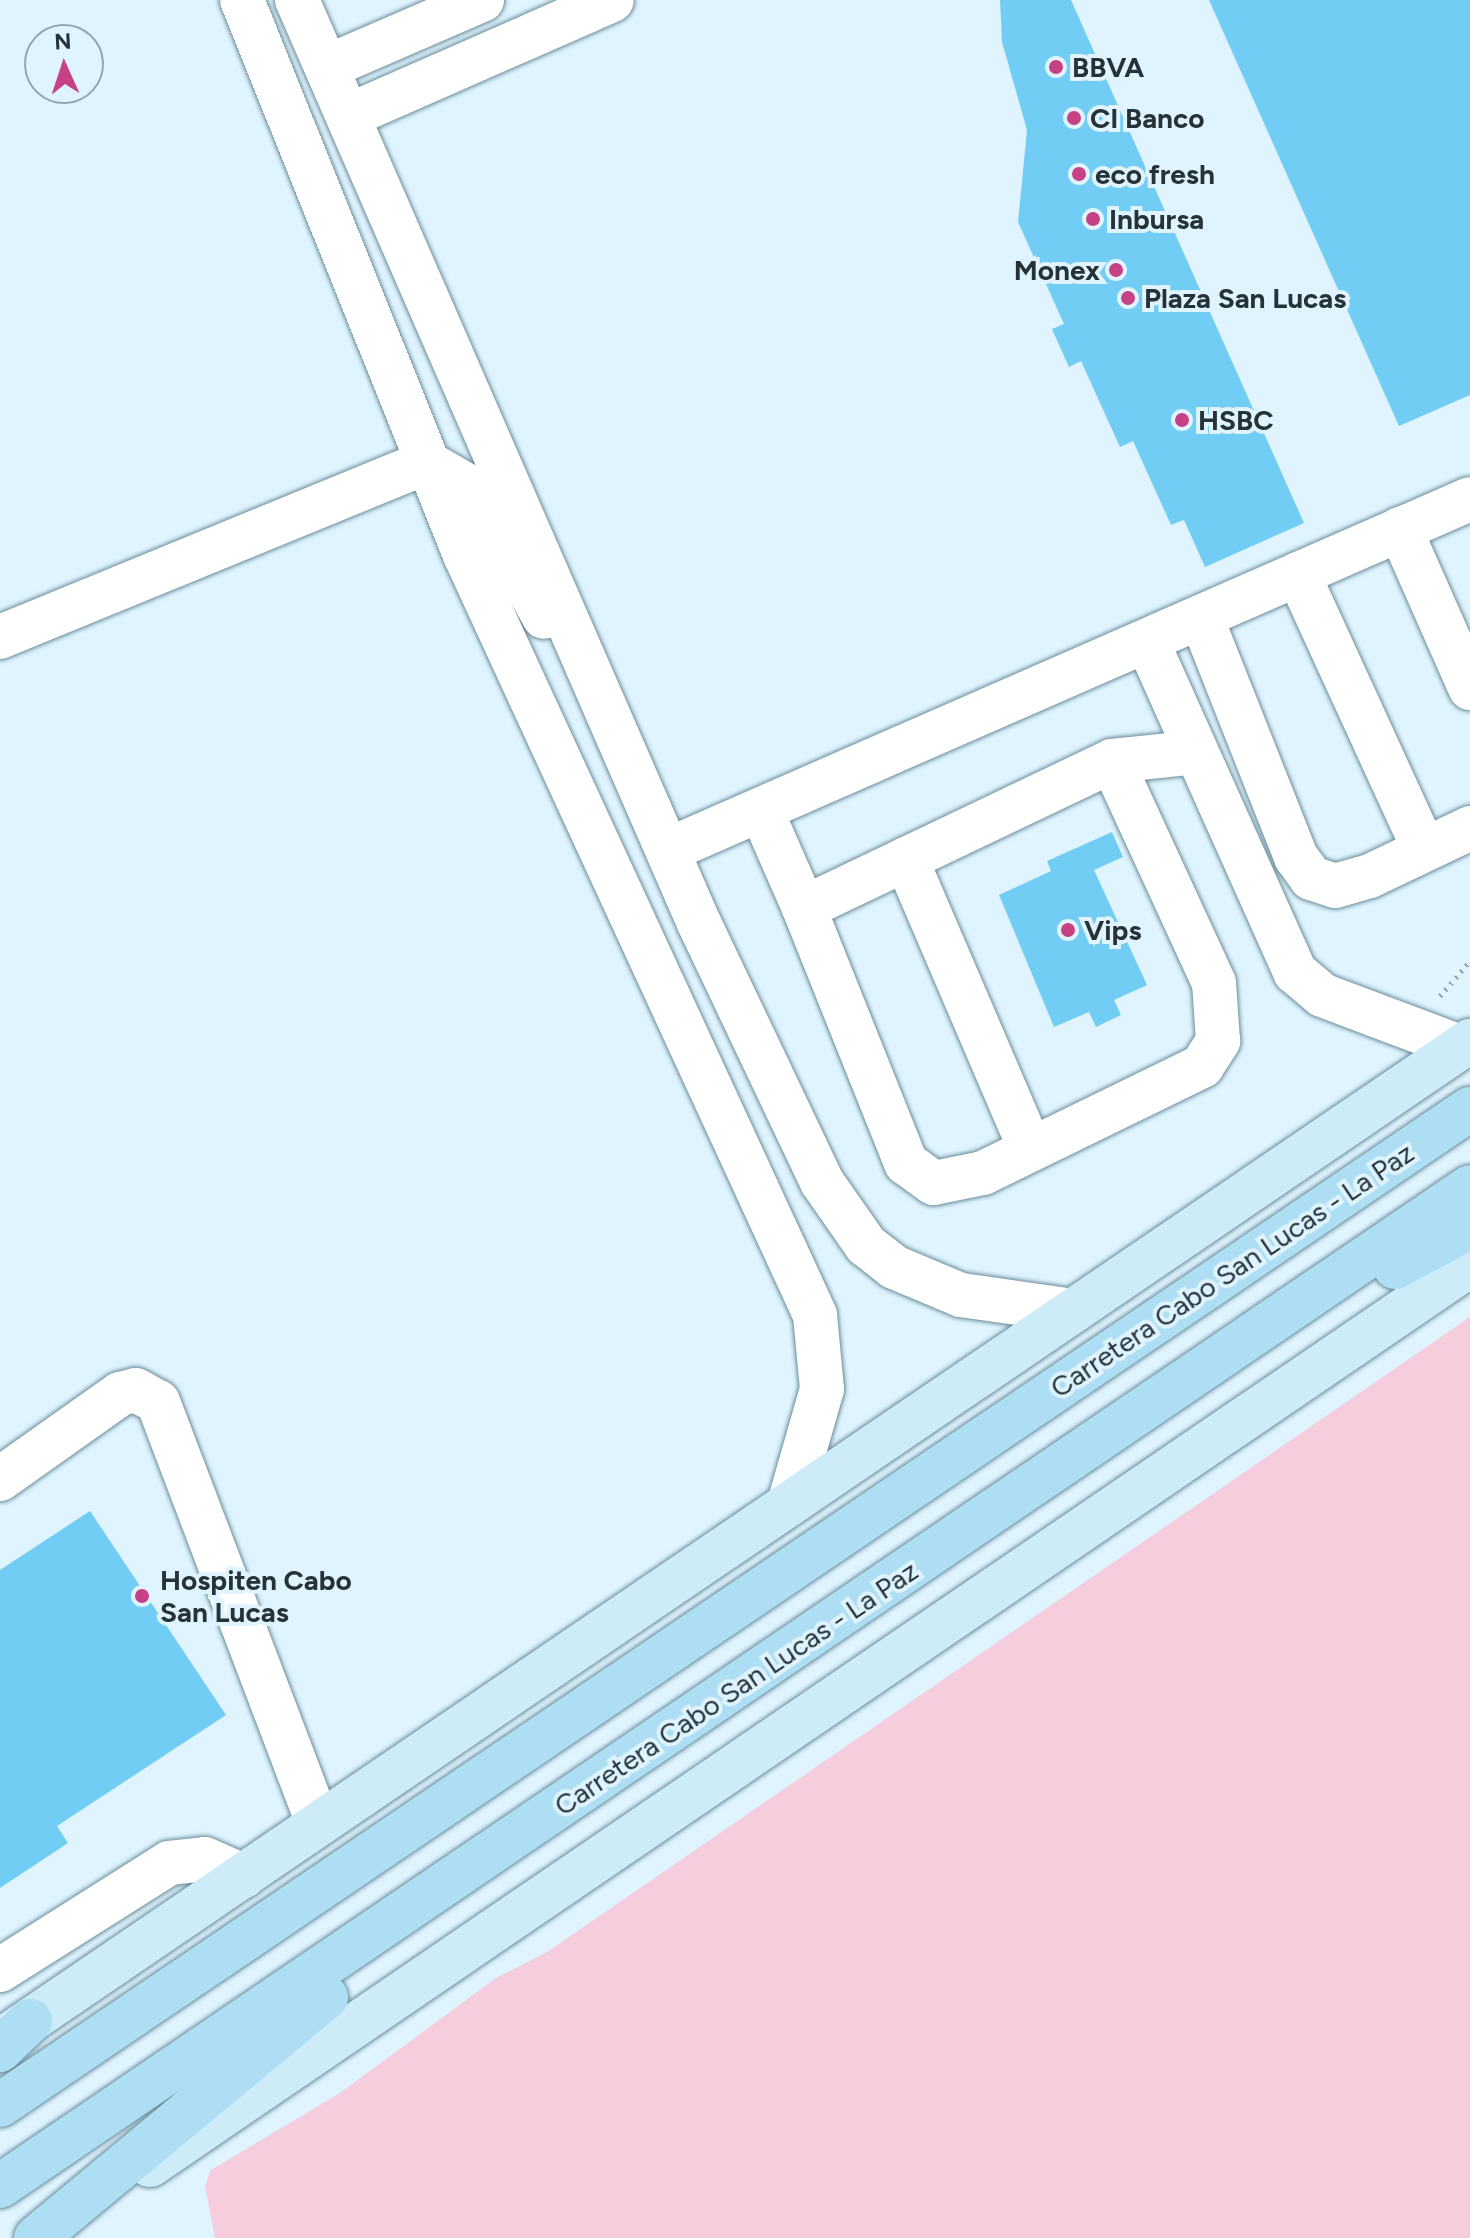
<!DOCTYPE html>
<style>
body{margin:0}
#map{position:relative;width:1470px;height:2238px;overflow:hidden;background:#dff4fe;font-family:Figtree,sans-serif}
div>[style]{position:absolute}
.green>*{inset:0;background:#f6cddd}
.building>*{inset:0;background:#72cdf4}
.path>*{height:5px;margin-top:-2.5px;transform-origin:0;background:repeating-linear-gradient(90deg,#91a3ab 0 2px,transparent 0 8px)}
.roads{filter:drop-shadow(0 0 2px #6b8c9a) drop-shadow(0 0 2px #6b8c9a)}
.minor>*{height:44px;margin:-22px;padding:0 22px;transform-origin:22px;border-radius:22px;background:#fff}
.major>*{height:44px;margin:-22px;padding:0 22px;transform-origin:22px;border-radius:22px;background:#ceebf8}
.highway>*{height:44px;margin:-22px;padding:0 22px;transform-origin:22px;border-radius:22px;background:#aedef3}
.dots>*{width:22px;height:22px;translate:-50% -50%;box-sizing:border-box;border:4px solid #dff4fe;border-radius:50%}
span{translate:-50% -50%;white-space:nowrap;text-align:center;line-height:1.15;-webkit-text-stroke:8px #dff4fe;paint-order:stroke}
.poi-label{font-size:28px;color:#253238;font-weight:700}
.left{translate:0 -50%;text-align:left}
.right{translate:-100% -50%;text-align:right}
.street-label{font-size:28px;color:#253238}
.north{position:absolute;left:24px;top:24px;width:80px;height:80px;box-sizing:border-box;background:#dff4fe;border:2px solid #95a6af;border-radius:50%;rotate:357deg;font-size:22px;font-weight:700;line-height:32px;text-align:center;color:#253238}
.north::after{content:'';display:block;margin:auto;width:28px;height:36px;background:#c64285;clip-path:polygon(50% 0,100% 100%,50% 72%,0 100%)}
</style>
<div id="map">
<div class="green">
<i style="clip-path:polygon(1470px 1317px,1470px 2238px,215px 2238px,205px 2186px,211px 2170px,340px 2093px,496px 1978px,547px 1952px)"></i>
</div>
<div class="building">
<i style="clip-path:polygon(1000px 0,1071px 0,1304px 523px,1205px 567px,1184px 520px,1171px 525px,1133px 441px,1120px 447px,1081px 361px,1069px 367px,1052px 329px,1064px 324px,1018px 222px,1027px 130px,1002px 42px)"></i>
<i style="clip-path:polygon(1209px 0,1470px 0,1470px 395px,1399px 426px)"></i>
<i style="clip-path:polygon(1112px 832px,1123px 857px,1094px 870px,1147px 985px,1114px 1000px,1121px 1015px,1096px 1027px,1089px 1012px,1054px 1027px,999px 895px,1051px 871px,1047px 861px)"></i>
<i style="clip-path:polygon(90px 1511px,226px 1715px,57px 1826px,68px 1843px,0 1888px,0 1570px)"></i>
</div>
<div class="path">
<i style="left:1440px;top:996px;width:46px;rotate:-49.4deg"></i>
</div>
<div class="roads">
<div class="minor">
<i style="left:242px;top:0;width:598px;rotate:68.11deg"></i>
<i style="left:465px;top:555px;width:837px;rotate:65.27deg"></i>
<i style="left:815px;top:1315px;width:74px;rotate:84.6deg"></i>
<i style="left:822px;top:1389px;width:120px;rotate:106deg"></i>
<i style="left:297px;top:0;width:1007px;rotate:66.47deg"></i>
<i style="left:699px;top:923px;width:287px;rotate:64.6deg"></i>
<i style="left:822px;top:1182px;width:77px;rotate:55.1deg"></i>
<i style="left:866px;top:1245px;width:36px;rotate:38deg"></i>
<i style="left:894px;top:1267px;width:73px;rotate:22.7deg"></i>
<i style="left:961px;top:1295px;width:113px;rotate:8.1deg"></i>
<i style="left:327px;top:67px;width:169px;rotate:-23.4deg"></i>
<i style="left:348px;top:116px;width:288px;rotate:-23.7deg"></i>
<i style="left:1400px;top:529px;width:174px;rotate:66.2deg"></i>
<i style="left:1298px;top:574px;width:298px;rotate:65.4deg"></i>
<i style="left:1201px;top:617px;width:258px;rotate:68.4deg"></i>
<i style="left:1296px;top:857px;width:26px;rotate:54deg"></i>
<i style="left:1311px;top:878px;width:25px;rotate:18deg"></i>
<i style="left:1335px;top:886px;width:36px;rotate:-16deg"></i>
<i style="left:1370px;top:876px;width:111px;rotate:-25.6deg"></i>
<i style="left:0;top:637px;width:461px;rotate:-22.3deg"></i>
<i style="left:426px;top:462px;width:54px;rotate:29.9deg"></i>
<i style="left:473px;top:489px;width:146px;rotate:61deg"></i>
<i style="left:1147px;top:641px;width:363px;rotate:65.9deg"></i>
<i style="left:1295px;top:972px;width:35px;rotate:40deg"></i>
<i style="left:1322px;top:995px;width:147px;rotate:20.6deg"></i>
<i style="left:761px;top:810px;width:107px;rotate:66.3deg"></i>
<i style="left:804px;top:908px;width:341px;rotate:-25.5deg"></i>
<i style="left:1112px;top:761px;width:84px;rotate:-6.1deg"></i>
<i style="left:668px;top:850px;width:875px;rotate:-23.64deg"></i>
<i style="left:906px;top:859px;width:315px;rotate:66.8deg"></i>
<i style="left:804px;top:908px;width:275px;rotate:68.2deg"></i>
<i style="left:906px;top:1163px;width:34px;rotate:36deg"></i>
<i style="left:934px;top:1183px;width:50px;rotate:-11.5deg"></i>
<i style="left:983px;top:1173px;width:244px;rotate:-26deg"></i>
<i style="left:1202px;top:1066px;width:30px;rotate:-57deg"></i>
<i style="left:1218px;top:1041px;width:58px;rotate:-93.9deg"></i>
<i style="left:1214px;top:983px;width:244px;rotate:-114.7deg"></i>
<i style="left:0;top:1479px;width:147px;rotate:-35.3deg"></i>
<i style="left:120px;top:1394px;width:16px;rotate:-14deg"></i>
<i style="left:136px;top:1390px;width:25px;rotate:29deg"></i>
<i style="left:158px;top:1402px;width:450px;rotate:69.2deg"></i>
<i style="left:0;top:1970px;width:200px;rotate:-32.3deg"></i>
<i style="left:169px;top:1863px;width:36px;rotate:-6deg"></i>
<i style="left:205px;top:1859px;width:42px;rotate:24.1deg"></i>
</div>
<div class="major">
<i style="left:0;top:2041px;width:1778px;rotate:-34.23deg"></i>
<i style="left:150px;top:2165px;width:1598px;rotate:-34.29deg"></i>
</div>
<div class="highway">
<i style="left:1395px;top:1267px;width:85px;rotate:-28.1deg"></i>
<i style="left:0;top:2050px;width:42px;rotate:-44deg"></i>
<i style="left:0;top:2105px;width:1776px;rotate:-34.12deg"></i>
<i style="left:0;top:2186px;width:1777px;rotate:-34.2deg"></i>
<i style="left:36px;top:2238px;width:377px;rotate:-39.7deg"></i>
</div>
</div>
<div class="dots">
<i style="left:1056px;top:67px;background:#c64285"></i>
<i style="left:1074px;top:118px;background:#c64285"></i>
<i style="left:1079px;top:174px;background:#c64285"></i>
<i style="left:1093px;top:219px;background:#c64285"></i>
<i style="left:1116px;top:270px;background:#c64285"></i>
<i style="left:1128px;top:298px;background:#c64285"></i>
<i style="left:1182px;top:420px;background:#c64285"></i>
<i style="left:1068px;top:930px;background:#c64285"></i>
<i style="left:142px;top:1596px;background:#c64285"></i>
</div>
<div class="poi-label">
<span class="left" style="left:1072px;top:67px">BBVA</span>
<span class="left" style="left:1090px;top:118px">CI Banco</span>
<span class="left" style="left:1095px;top:174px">eco fresh</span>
<span class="left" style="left:1109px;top:219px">Inbursa</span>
<span class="right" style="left:1100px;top:270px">Monex</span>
<span class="left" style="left:1144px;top:298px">Plaza San Lucas</span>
<span class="left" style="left:1198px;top:420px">HSBC</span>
<span class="left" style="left:1084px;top:930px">Vips</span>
<span class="left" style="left:160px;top:1596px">Hospiten Cabo<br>San Lucas</span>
</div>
<div class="street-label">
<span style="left:1232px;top:1270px;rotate:-34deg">Carretera Cabo San Lucas - La Paz</span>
<span style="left:736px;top:1688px;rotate:-34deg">Carretera Cabo San Lucas - La Paz</span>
</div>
<div class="north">N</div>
</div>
